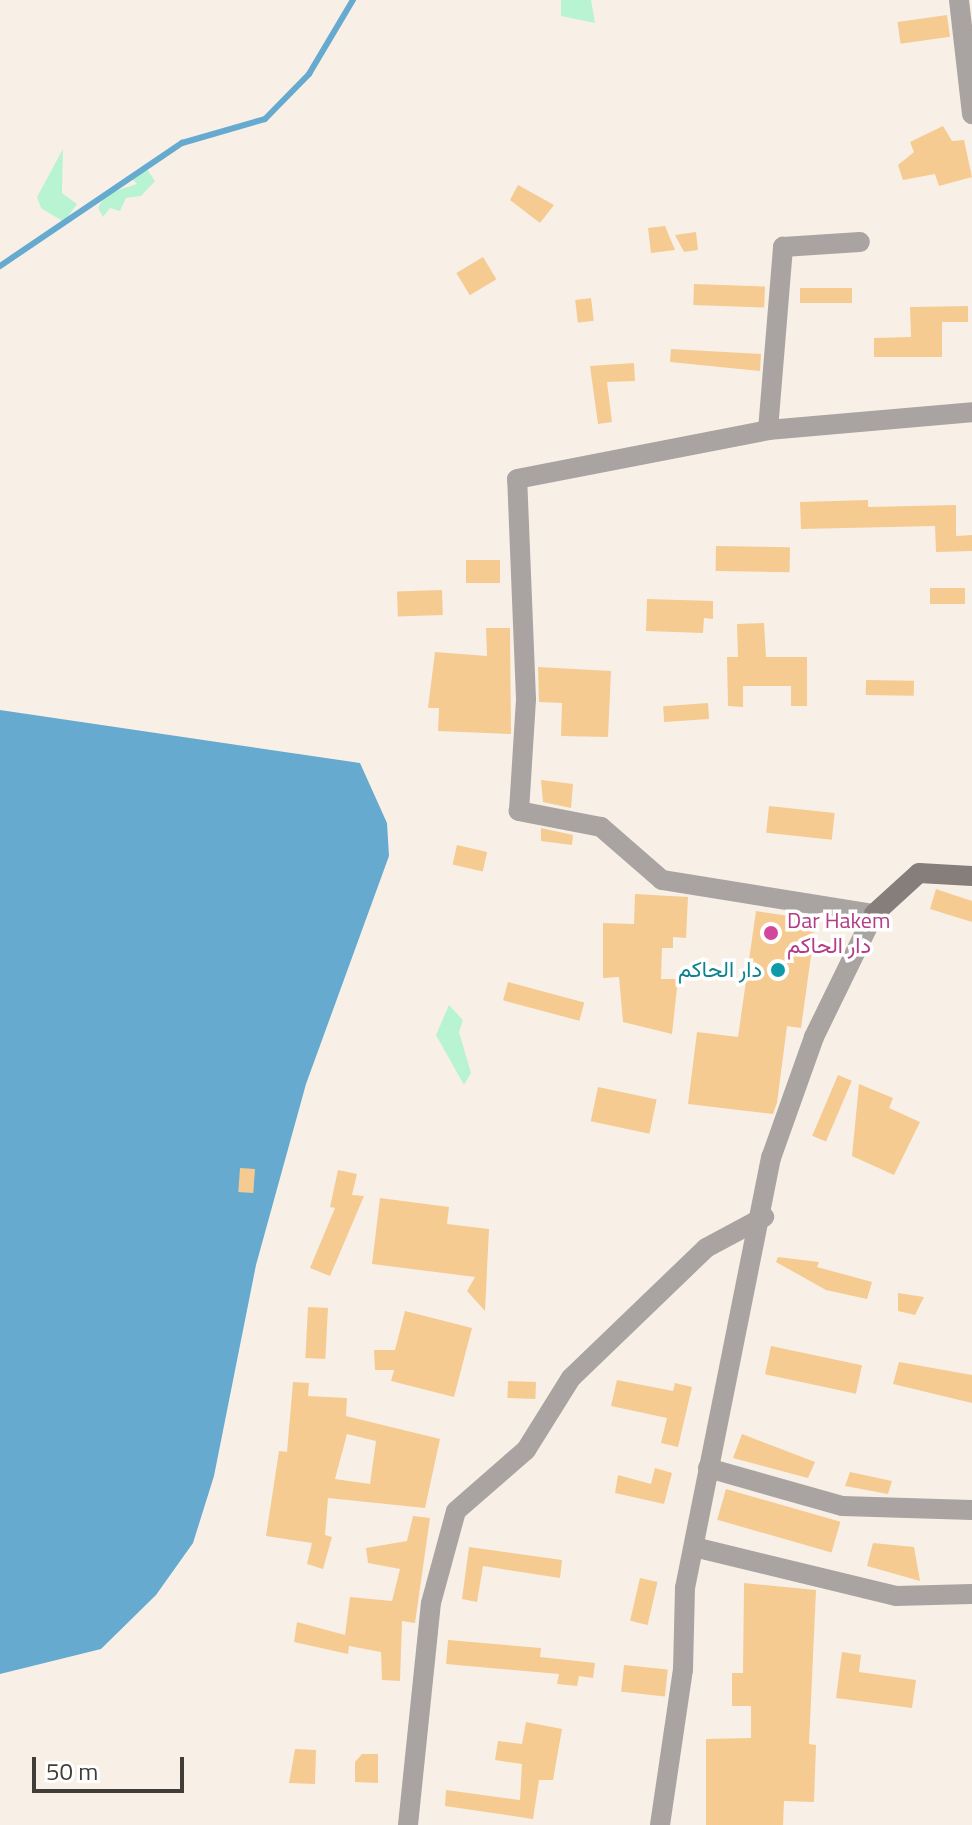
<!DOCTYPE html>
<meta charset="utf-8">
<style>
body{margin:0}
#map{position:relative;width:972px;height:1825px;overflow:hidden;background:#f8f0e6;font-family:"Titillium Web",Vazirmatn,sans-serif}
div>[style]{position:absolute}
.green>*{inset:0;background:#b8f4d1}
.water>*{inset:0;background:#66abcf}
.stream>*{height:6px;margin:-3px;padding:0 3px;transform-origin:3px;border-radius:3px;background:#66abcf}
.building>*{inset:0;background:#f5cb92;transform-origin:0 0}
.street>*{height:20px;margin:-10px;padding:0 10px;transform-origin:10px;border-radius:10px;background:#a9a4a1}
.secondary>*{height:20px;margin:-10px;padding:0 10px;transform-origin:10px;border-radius:10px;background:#867e7b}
.dots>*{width:22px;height:22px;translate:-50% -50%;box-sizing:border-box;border:4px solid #fff;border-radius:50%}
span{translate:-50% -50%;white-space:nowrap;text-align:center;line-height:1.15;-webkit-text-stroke:7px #fff;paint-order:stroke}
.hotel-label{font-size:22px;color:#b23c85}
.left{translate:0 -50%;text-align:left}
.culture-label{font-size:22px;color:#0d838f}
.right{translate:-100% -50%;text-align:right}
.scale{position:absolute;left:32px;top:1757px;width:152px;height:36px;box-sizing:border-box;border:4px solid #403d38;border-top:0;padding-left:10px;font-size:24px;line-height:28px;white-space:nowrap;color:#403d38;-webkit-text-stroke:6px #fff;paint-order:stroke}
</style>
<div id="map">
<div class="green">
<i style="clip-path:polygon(591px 0,595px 23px,561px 16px,561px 0)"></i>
<i style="clip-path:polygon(63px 149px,62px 193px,77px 204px,64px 222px,41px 208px,37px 197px)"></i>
<i style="clip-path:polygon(145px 166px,155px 181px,141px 196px,126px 198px,120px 211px,110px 208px,103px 217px,98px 208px,106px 194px,137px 184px,129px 176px)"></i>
<i style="clip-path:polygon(449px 1005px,463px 1020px,459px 1032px,471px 1073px,464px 1085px,436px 1035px)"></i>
</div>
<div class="water">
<i style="clip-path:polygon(0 710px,360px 763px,387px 823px,389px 856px,306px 1084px,256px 1265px,214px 1476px,193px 1543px,156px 1595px,101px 1649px,0 1674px)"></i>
</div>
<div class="stream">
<i style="left:0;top:266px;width:220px;rotate:-34.1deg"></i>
<i style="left:182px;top:143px;width:86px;rotate:-16.1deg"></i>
<i style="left:265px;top:119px;width:63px;rotate:-45.6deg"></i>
<i style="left:309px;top:74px;width:86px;rotate:-59.3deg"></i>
</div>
<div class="building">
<i style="left:947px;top:15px;width:22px;height:50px;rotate:82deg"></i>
<i style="clip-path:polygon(943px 126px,952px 141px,964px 140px,972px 177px,939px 186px,935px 174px,903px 180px,898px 165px,914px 152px,910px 142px)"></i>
<i style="clip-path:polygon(518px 185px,554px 205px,540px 223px,510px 200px)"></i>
<i style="clip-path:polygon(665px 226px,675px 250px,651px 253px,648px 228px)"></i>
<i style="clip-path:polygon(696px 232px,698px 250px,684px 252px,675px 235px)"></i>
<i style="left:483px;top:257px;width:26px;height:31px;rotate:59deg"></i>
<i style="left:694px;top:284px;width:71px;height:21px;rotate:2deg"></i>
<i style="left:800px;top:288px;width:52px;height:15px"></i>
<i style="left:591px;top:298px;width:23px;height:16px;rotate:83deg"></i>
<i style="clip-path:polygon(968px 306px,968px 322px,942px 322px,942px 357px,874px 357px,874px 338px,911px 337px,910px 307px)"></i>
<i style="clip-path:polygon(671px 349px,761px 354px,760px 371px,670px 362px)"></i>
<i style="clip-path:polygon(634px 363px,635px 381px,607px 382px,612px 422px,598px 424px,590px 366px)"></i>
<i style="clip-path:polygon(868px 500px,868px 507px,956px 505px,956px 536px,972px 535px,972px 551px,936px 552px,935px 526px,801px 529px,800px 502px)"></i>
<i style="left:716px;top:546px;width:74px;height:25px;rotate:1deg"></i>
<i style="left:466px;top:560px;width:34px;height:23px"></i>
<i style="left:965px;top:588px;width:16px;height:35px;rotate:90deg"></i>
<i style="left:442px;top:590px;width:25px;height:45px;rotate:88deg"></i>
<i style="clip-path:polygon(647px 599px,713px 601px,713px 619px,704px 618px,703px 633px,646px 631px)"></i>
<i style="clip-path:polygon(764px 623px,766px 657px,807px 657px,807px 706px,791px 706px,791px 686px,743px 686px,743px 707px,728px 706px,727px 657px,738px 657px,737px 624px)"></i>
<i style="clip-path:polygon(486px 628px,510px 628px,511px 734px,438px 731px,439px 708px,428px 708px,435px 652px,487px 656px)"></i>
<i style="clip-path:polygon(538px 667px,611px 671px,608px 737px,561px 736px,562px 703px,539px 702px)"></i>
<i style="left:866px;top:680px;width:48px;height:15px;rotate:1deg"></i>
<i style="left:708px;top:703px;width:16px;height:45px;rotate:86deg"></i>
<i style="clip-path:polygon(541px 780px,573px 784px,571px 808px,543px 802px)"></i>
<i style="left:769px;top:806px;width:66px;height:27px;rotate:6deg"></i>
<i style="clip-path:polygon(541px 828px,573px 835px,572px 845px,541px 841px)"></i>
<i style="left:457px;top:845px;width:31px;height:20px;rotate:13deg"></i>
<i style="clip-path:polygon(936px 889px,972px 901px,972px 922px,930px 909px)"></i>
<i style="clip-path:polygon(635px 894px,688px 897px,686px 938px,673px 937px,673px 948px,662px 948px,661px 979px,678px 979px,672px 1034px,623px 1022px,619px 977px,603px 978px,603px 923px,634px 924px)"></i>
<i style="clip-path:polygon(756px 911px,816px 920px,801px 1028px,787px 1026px,777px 1103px,773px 1114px,688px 1104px,697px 1032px,738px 1037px)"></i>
<i style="left:508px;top:982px;width:79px;height:19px;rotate:15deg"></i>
<i style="left:838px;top:1075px;width:15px;height:66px;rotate:23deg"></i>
<i style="clip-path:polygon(859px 1084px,893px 1098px,889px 1108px,920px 1122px,894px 1175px,852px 1156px)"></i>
<i style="left:598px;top:1087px;width:60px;height:35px;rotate:12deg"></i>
<i style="left:240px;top:1168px;width:15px;height:24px;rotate:4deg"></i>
<i style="clip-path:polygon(338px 1170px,357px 1174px,352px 1195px,364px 1196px,330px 1276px,310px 1268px,335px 1208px,330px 1207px)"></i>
<i style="clip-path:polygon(380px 1198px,449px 1207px,447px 1224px,489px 1229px,485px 1311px,467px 1291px,475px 1277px,372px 1264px)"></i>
<i style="clip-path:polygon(778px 1257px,819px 1262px,817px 1267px,872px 1282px,867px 1299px,826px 1290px,776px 1262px)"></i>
<i style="clip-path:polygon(898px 1293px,924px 1297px,915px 1315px,898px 1311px)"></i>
<i style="left:308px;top:1307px;width:20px;height:51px;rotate:3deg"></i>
<i style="clip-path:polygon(405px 1311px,472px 1328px,454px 1397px,391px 1381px,394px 1370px,375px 1370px,374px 1350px,395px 1350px)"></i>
<i style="left:771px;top:1346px;width:93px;height:29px;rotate:12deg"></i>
<i style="clip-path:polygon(899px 1362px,972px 1375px,972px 1403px,893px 1384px)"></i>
<i style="clip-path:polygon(617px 1380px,673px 1391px,675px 1383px,692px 1387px,678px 1447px,661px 1443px,667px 1418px,611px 1406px)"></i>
<i style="left:508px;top:1381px;width:28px;height:17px;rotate:2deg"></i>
<i style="clip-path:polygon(evenodd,293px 1382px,309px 1383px,308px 1396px,347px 1398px,346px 1416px,440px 1439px,425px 1508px,328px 1498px,325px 1535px,332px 1537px,323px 1569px,307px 1564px,312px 1543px,266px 1536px,279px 1451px,287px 1452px,293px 1382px,347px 1434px,376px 1441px,370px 1484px,335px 1479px,347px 1434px)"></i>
<i style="clip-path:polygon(742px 1434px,815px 1462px,808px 1478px,733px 1458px)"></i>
<i style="clip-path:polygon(655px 1468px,672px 1473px,664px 1504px,615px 1493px,618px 1475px,651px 1484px)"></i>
<i style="clip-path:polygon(850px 1472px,892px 1481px,888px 1494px,845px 1486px)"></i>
<i style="left:726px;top:1489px;width:119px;height:32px;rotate:16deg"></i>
<i style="clip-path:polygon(413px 1516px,430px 1518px,415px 1623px,402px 1621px,400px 1681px,382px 1680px,381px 1652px,349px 1646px,348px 1654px,294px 1642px,297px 1622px,345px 1635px,350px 1597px,392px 1601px,400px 1569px,368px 1563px,366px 1548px,407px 1541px)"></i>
<i style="clip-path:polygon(873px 1543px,914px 1547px,920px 1581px,867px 1566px)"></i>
<i style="clip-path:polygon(469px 1547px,562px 1560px,560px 1578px,483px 1566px,477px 1602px,462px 1599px)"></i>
<i style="left:640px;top:1578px;width:18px;height:44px;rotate:13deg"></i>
<i style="clip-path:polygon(744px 1583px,816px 1590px,809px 1744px,816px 1745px,814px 1802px,784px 1801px,783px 1825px,706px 1825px,706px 1739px,751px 1738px,751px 1706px,732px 1706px,732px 1673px,743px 1673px)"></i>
<i style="clip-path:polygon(448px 1640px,541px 1648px,540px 1657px,595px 1663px,593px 1678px,579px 1676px,577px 1686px,557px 1684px,559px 1674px,446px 1664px)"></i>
<i style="clip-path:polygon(842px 1652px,861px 1655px,859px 1672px,916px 1680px,912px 1708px,836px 1698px)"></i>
<i style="left:624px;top:1665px;width:44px;height:27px;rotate:6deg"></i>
<i style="clip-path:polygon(526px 1722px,562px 1729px,553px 1780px,539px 1780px,533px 1819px,445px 1806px,446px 1790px,520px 1800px,522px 1764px,495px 1760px,498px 1741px,522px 1744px)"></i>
<i style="clip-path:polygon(295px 1749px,316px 1750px,315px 1784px,289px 1783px)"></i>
<i style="clip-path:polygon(362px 1754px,378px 1754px,378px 1783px,355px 1782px,355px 1762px)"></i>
</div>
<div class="street">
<i style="left:959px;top:0;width:115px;rotate:83.5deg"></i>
<i style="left:768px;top:430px;width:184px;rotate:-85.3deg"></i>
<i style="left:783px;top:247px;width:77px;rotate:-3.7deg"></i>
<i style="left:708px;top:1468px;width:139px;rotate:15.8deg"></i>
<i style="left:842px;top:1506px;width:130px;rotate:1.8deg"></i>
<i style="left:694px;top:1547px;width:208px;rotate:13.6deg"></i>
<i style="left:896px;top:1596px;width:76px;rotate:-1.5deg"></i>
<i style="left:408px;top:1825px;width:223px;rotate:-84.1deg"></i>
<i style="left:431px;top:1603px;width:95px;rotate:-74.8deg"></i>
<i style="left:456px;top:1511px;width:93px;rotate:-41.1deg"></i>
<i style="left:526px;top:1450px;width:85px;rotate:-58deg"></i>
<i style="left:571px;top:1378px;width:187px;rotate:-43.9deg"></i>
<i style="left:706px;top:1248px;width:66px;rotate:-28.1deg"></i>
<i style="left:660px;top:1825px;width:157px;rotate:-81.6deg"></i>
<i style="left:683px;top:1670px;width:82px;rotate:-88.6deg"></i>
<i style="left:685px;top:1588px;width:439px;rotate:-78.7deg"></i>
<i style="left:771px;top:1158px;width:128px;rotate:-70.4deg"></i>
<i style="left:814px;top:1037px;width:137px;rotate:-64deg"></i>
<i style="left:874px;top:914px;width:215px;rotate:-170.9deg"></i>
<i style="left:662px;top:880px;width:81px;rotate:-139deg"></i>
<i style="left:601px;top:827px;width:84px;rotate:-169deg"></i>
<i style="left:519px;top:811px;width:112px;rotate:-86.4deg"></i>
<i style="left:526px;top:699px;width:220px;rotate:-92.3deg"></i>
<i style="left:517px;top:479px;width:256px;rotate:-11deg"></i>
<i style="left:768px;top:430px;width:205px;rotate:-5deg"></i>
</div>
<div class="secondary">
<i style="left:874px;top:914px;width:61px;rotate:-42.3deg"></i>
<i style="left:919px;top:873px;width:53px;rotate:3.2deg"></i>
</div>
<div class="dots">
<i style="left:771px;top:933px;background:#d1479c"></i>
<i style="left:778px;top:970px;background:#0f9aa8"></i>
</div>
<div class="hotel-label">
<span class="left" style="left:787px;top:933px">Dar Hakem<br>دار الحاكم</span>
</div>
<div class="culture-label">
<span class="right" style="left:762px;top:970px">دار الحاكم</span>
</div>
<div class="scale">50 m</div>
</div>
